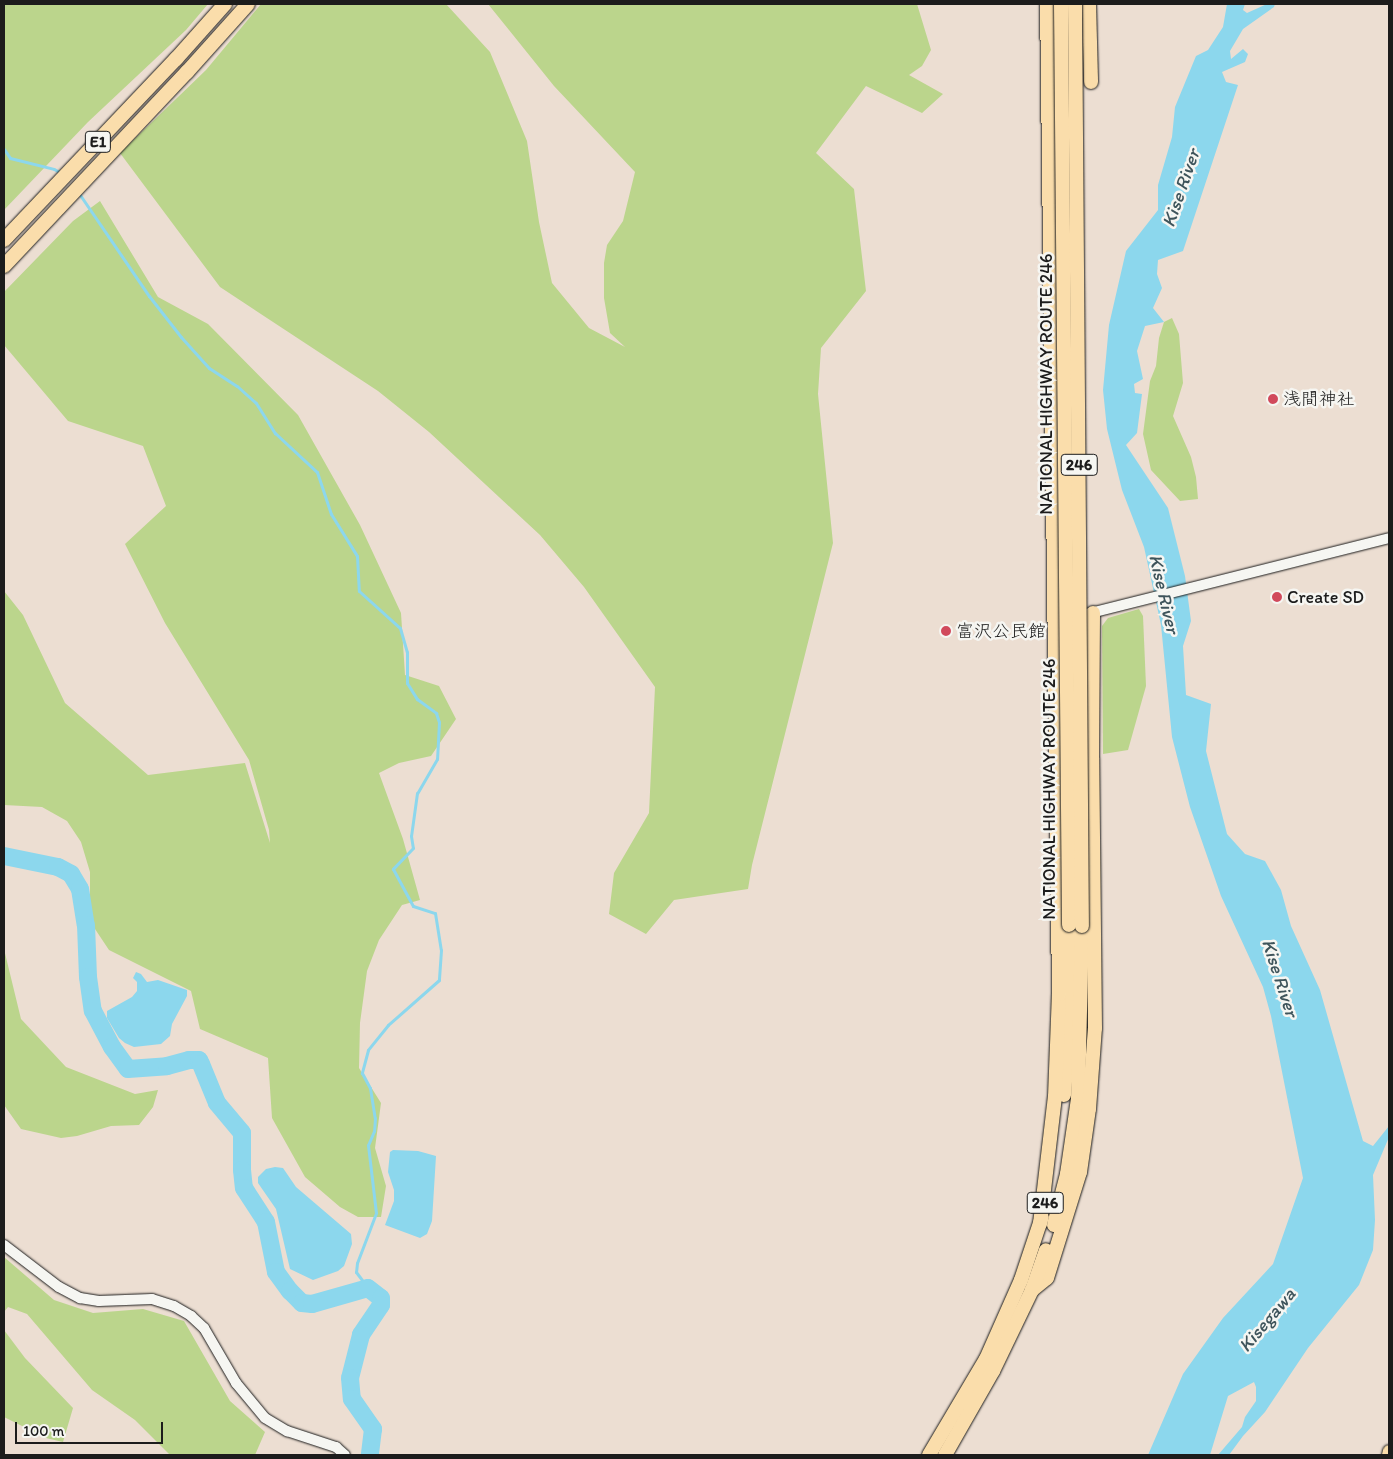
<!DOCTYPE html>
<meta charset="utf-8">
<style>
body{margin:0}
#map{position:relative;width:1393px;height:1459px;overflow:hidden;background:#ecded2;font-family:Itim,"Klee One",sans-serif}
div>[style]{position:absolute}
.green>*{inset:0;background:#bbd58c}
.water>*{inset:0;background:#8cd7ed}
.stream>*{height:3px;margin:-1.5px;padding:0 1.5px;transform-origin:1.5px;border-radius:1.5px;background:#8cd7ed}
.river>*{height:18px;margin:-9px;padding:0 9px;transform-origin:9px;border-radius:9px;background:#8cd7ed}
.roads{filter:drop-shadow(0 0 1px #1c1c1c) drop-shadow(0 0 1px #1c1c1c)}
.minor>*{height:10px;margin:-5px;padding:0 5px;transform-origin:5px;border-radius:5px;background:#f6f6f2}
.major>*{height:12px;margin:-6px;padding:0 6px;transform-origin:6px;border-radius:6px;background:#faddab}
.highway>*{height:14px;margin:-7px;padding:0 7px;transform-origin:7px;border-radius:7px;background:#faddab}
.bridges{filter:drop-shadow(0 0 1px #1c1c1c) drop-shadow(0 0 1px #1c1c1c)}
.highway-bridge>*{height:14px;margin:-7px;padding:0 7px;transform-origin:7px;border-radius:7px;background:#faddab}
.dots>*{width:14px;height:14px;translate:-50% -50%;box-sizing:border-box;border:2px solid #f6f6f2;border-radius:50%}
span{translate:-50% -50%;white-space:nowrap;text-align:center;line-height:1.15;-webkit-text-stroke:5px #f6f6f2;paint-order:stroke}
.shield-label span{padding:1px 4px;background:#f6f6f2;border:1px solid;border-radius:4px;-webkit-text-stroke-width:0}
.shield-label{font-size:16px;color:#1c1c1c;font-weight:700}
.street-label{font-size:18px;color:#1c1c1c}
.poi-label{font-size:18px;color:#1c1c1c}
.left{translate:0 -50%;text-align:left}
.water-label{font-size:19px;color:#3e545b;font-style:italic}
.frame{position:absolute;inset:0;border:5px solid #1c1c1c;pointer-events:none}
.scale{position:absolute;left:15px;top:1422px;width:148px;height:22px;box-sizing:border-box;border:2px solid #1c1c1c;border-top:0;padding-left:6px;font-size:15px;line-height:18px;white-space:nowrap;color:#1c1c1c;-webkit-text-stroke:4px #f6f6f2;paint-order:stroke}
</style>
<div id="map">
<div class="green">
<i style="clip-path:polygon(4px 4px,208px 4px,186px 30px,88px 122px,4px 210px)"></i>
<i style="clip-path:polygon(261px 4px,446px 4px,490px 52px,527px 141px,539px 222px,552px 283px,589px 328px,625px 347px,610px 333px,604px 298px,604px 263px,607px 245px,623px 221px,635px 172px,554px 86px,488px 4px,917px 4px,931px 50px,922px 66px,909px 75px,943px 94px,922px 113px,866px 86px,816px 153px,854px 189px,866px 291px,821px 348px,818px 394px,833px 543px,752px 865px,748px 889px,674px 900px,646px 934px,609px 914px,614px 873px,649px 813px,655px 687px,584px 587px,540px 535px,429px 432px,378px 391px,220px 287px,120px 153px,206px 70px)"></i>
<i style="clip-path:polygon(100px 201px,158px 297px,208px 324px,298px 415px,360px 525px,401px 613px,405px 675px,439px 686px,456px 719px,431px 756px,399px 763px,379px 773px,403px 839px,420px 900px,402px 905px,379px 940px,367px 971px,360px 1023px,359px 1068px,381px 1103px,375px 1148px,386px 1186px,381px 1217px,358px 1217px,340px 1207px,305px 1177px,272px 1118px,268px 1058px,200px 1029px,191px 991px,109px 950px,95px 929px,90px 906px,90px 872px,81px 842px,67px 821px,42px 807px,4px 805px,4px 591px,23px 615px,65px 703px,148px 775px,245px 763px,270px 843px,269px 830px,249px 760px,165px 623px,125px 544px,166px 506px,143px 446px,68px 421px,4px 345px,4px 292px,73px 221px)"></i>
<i style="clip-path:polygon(1172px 318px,1179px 334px,1183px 383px,1173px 416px,1191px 457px,1196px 477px,1198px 499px,1180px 501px,1151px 470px,1143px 434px,1150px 381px,1156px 366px,1159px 338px,1164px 322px)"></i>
<i style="clip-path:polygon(1139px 609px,1143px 616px,1146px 686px,1128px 750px,1103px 754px,1102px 626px,1108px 618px)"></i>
<i style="clip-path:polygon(4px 949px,21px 1019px,66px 1067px,135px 1094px,158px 1090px,153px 1107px,139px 1125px,111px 1126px,77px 1136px,61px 1138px,21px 1129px,4px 1105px)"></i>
<i style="clip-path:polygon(4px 1257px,54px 1300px,93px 1313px,143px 1309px,184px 1321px,230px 1401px,265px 1432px,255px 1455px,170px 1455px,135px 1420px,92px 1390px,27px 1314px,8px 1307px,4px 1312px)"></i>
<i style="clip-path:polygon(4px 1330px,25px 1358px,73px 1408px,63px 1442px,46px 1438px,4px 1417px)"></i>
</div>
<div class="water">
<i style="clip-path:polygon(1227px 4px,1245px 4px,1243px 10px,1247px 13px,1267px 4px,1275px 4px,1274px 7px,1243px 29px,1230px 51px,1231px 59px,1243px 49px,1248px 54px,1245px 62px,1222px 72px,1226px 82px,1238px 85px,1183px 251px,1158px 260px,1157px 274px,1162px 288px,1153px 308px,1164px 322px,1145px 326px,1137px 351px,1143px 379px,1134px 384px,1135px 393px,1142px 394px,1137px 433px,1126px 445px,1168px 508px,1185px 576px,1191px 621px,1183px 646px,1186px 695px,1211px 704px,1206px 751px,1227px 834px,1245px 854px,1265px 861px,1281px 890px,1291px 926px,1320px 990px,1363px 1141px,1373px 1146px,1389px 1126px,1389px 1137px,1373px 1175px,1375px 1220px,1373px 1250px,1359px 1285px,1308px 1348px,1265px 1412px,1243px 1436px,1229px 1455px,1218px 1455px,1242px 1427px,1245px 1417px,1256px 1401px,1256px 1387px,1254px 1382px,1228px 1396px,1210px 1455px,1148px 1455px,1183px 1374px,1223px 1318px,1273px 1264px,1303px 1178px,1271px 1016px,1263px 987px,1221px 896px,1190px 807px,1172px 737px,1161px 625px,1144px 547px,1122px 490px,1107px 429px,1103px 390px,1109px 325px,1126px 251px,1158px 210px,1158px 185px,1172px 137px,1175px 107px,1196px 56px,1208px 50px,1223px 27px)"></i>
<i style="clip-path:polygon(136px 972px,141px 974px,147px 982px,158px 980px,187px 990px,187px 996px,172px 1024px,170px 1036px,161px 1044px,134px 1047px,125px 1043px,119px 1038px,107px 1018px,107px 1011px,132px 997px,137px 991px,137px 982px,133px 978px)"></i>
<i style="clip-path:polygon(393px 1150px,418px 1151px,436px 1156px,432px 1221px,427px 1234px,420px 1238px,385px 1225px,394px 1201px,394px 1190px,388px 1172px,390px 1152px)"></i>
<i style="clip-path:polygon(275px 1167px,283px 1168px,296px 1187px,351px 1234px,352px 1244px,344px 1266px,338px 1271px,313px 1280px,290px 1269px,276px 1209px,258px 1183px,258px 1177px,266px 1169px)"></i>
</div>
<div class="stream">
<i style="left:4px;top:149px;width:11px;rotate:56deg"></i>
<i style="left:10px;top:158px;width:45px;rotate:14deg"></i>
<i style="left:54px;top:169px;width:8px;rotate:30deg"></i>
<i style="left:78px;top:192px;width:126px;rotate:55.7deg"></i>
<i style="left:149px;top:296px;width:52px;rotate:52deg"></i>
<i style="left:181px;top:337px;width:42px;rotate:47.9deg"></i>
<i style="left:209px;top:368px;width:33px;rotate:33deg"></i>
<i style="left:237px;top:386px;width:25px;rotate:42deg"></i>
<i style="left:256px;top:403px;width:36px;rotate:58deg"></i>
<i style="left:275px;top:433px;width:57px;rotate:42.9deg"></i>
<i style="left:317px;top:472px;width:44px;rotate:71.6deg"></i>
<i style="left:331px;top:514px;width:49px;rotate:58.2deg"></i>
<i style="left:357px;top:556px;width:35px;rotate:87deg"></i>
<i style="left:359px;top:591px;width:55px;rotate:42.1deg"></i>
<i style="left:400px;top:628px;width:25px;rotate:74deg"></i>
<i style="left:407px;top:652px;width:31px;rotate:90deg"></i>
<i style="left:407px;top:683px;width:19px;rotate:58deg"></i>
<i style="left:417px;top:699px;width:24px;rotate:36deg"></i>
<i style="left:436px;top:713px;width:9px;rotate:72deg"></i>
<i style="left:439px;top:722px;width:37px;rotate:93deg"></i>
<i style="left:437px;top:759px;width:39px;rotate:120deg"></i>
<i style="left:417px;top:793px;width:43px;rotate:97.9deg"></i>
<i style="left:411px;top:836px;width:12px;rotate:81deg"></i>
<i style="left:413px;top:848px;width:29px;rotate:134deg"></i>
<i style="left:393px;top:869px;width:42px;rotate:61.6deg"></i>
<i style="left:413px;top:906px;width:23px;rotate:18deg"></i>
<i style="left:435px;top:913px;width:37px;rotate:81deg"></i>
<i style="left:441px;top:950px;width:30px;rotate:94deg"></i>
<i style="left:439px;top:980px;width:68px;rotate:138.6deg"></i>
<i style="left:388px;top:1025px;width:32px;rotate:129deg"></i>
<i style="left:368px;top:1050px;width:24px;rotate:105deg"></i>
<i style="left:362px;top:1073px;width:17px;rotate:62deg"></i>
<i style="left:370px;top:1088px;width:30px;rotate:81deg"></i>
<i style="left:375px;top:1118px;width:13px;rotate:94deg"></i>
<i style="left:374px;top:1131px;width:15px;rotate:113deg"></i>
<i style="left:368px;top:1145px;width:68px;rotate:83.3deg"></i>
<i style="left:376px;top:1213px;width:53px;rotate:110.8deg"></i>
<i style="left:357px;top:1263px;width:9px;rotate:96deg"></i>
<i style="left:356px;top:1272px;width:20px;rotate:53deg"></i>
</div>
<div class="river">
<i style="left:4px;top:856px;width:55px;rotate:11.5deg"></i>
<i style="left:58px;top:867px;width:15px;rotate:28deg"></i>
<i style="left:71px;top:874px;width:17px;rotate:59deg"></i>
<i style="left:80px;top:889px;width:36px;rotate:81deg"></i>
<i style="left:86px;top:925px;width:52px;rotate:87.8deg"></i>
<i style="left:88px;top:977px;width:34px;rotate:82deg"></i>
<i style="left:93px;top:1011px;width:41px;rotate:62.2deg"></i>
<i style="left:112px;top:1047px;width:27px;rotate:54deg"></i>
<i style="left:128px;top:1069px;width:39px;rotate:-4deg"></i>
<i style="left:167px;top:1066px;width:23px;rotate:-15deg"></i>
<i style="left:189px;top:1060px;width:10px"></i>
<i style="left:199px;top:1060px;width:4px;rotate:63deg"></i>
<i style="left:201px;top:1064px;width:42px;rotate:67.7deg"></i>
<i style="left:217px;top:1103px;width:39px;rotate:50deg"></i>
<i style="left:242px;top:1133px;width:37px;rotate:90deg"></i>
<i style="left:242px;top:1170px;width:18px;rotate:84deg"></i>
<i style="left:244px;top:1188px;width:40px;rotate:57.1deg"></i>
<i style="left:266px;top:1222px;width:51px;rotate:78.7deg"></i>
<i style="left:276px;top:1272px;width:24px;rotate:54deg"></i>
<i style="left:290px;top:1291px;width:17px;rotate:45deg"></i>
<i style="left:302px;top:1303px;width:10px;rotate:6deg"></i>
<i style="left:312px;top:1304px;width:58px;rotate:-15.9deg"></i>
<i style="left:368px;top:1288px;width:16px;rotate:38deg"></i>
<i style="left:381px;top:1298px;width:7px;rotate:90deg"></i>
<i style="left:381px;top:1305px;width:36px;rotate:124deg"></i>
<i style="left:361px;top:1335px;width:44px;rotate:104.3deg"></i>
<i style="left:350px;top:1378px;width:21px;rotate:85deg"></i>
<i style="left:352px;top:1399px;width:37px;rotate:55deg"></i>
<i style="left:373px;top:1429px;width:26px;rotate:97deg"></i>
</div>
<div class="roads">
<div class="minor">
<i style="left:1087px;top:614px;width:311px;rotate:-14.1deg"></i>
<i style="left:4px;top:1245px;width:69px;rotate:37.4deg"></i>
<i style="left:59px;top:1287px;width:24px;rotate:28deg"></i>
<i style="left:80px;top:1298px;width:19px;rotate:9deg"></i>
<i style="left:99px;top:1301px;width:53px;rotate:-2.2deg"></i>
<i style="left:152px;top:1299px;width:23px;rotate:18deg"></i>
<i style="left:174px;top:1306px;width:20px;rotate:30deg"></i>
<i style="left:191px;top:1316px;width:18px;rotate:43deg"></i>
<i style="left:204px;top:1328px;width:64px;rotate:59.8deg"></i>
<i style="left:236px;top:1383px;width:45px;rotate:50.4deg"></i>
<i style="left:265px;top:1418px;width:26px;rotate:31deg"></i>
<i style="left:287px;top:1431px;width:52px;rotate:18.1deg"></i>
<i style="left:336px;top:1447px;width:12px;rotate:42deg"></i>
</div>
<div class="major">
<i style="left:1388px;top:1455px;width:4px;rotate:-76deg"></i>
</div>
<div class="highway">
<i style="left:1089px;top:4px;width:78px;rotate:88.5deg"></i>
<i style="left:4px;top:240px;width:250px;rotate:-46.5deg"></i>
<i style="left:176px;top:59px;width:74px;rotate:-48.3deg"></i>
<i style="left:4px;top:266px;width:267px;rotate:-46.7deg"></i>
<i style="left:187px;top:72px;width:91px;rotate:-48.1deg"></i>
<i style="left:1064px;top:1095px;width:67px;rotate:-85.7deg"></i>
<i style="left:1069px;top:1028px;width:103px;rotate:-90deg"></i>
<i style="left:1040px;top:1224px;width:128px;rotate:-83.3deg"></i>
<i style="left:1055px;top:1097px;width:103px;rotate:-87.8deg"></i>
<i style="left:1059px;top:994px;width:990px;rotate:-90.69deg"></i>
<i style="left:1054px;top:1225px;width:53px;rotate:-75.7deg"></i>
<i style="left:1067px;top:1174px;width:76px;rotate:-81.7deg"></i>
<i style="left:1078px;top:1099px;width:173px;rotate:-88.7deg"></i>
<i style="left:1032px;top:1290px;width:19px;rotate:-39deg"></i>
<i style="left:1047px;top:1278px;width:111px;rotate:-72.7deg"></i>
<i style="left:1080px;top:1172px;width:64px;rotate:-81.9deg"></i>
<i style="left:1089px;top:1109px;width:81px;rotate:-85.8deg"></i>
<i style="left:1095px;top:1028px;width:270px;rotate:-90.6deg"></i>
<i style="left:1092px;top:758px;width:145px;rotate:-89.6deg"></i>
<i style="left:929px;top:1455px;width:112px;rotate:-59.3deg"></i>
<i style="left:986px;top:1359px;width:86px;rotate:-66.1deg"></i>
<i style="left:1021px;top:1280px;width:66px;rotate:-71.6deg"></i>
<i style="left:945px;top:1455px;width:97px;rotate:-60.3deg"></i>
<i style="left:993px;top:1371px;width:90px;rotate:-64.3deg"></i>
<i style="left:1032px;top:1290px;width:42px;rotate:-70.7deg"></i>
</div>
</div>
<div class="bridges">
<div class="highway-bridge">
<i style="left:1061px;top:4px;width:921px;rotate:89.5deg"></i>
<i style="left:1075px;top:4px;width:922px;rotate:89.57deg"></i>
</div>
</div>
<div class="dots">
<i style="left:1273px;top:399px;background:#d1495b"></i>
<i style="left:1277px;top:597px;background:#d1495b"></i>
<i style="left:946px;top:631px;background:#d1495b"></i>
</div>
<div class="shield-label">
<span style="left:98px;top:142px">E1</span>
<span style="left:1079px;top:465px">246</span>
<span style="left:1045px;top:1203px">246</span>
</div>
<div class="street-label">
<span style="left:1046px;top:384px;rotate:-90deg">NATIONAL HIGHWAY ROUTE 246</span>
<span style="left:1049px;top:789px;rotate:-90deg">NATIONAL HIGHWAY ROUTE 246</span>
</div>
<div class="poi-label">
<span class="left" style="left:1283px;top:399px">浅間神社</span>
<span class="left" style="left:1287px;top:597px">Create SD</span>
<span class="left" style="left:956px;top:631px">富沢公民館</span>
</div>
<div class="water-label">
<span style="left:1181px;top:188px;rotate:-71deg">Kise River</span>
<span style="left:1164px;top:594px;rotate:77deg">Kise River</span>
<span style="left:1280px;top:978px;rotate:72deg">Kise River</span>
<span style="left:1267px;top:1320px;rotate:-50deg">Kisegawa</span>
</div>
<div class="frame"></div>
<div class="scale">100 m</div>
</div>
